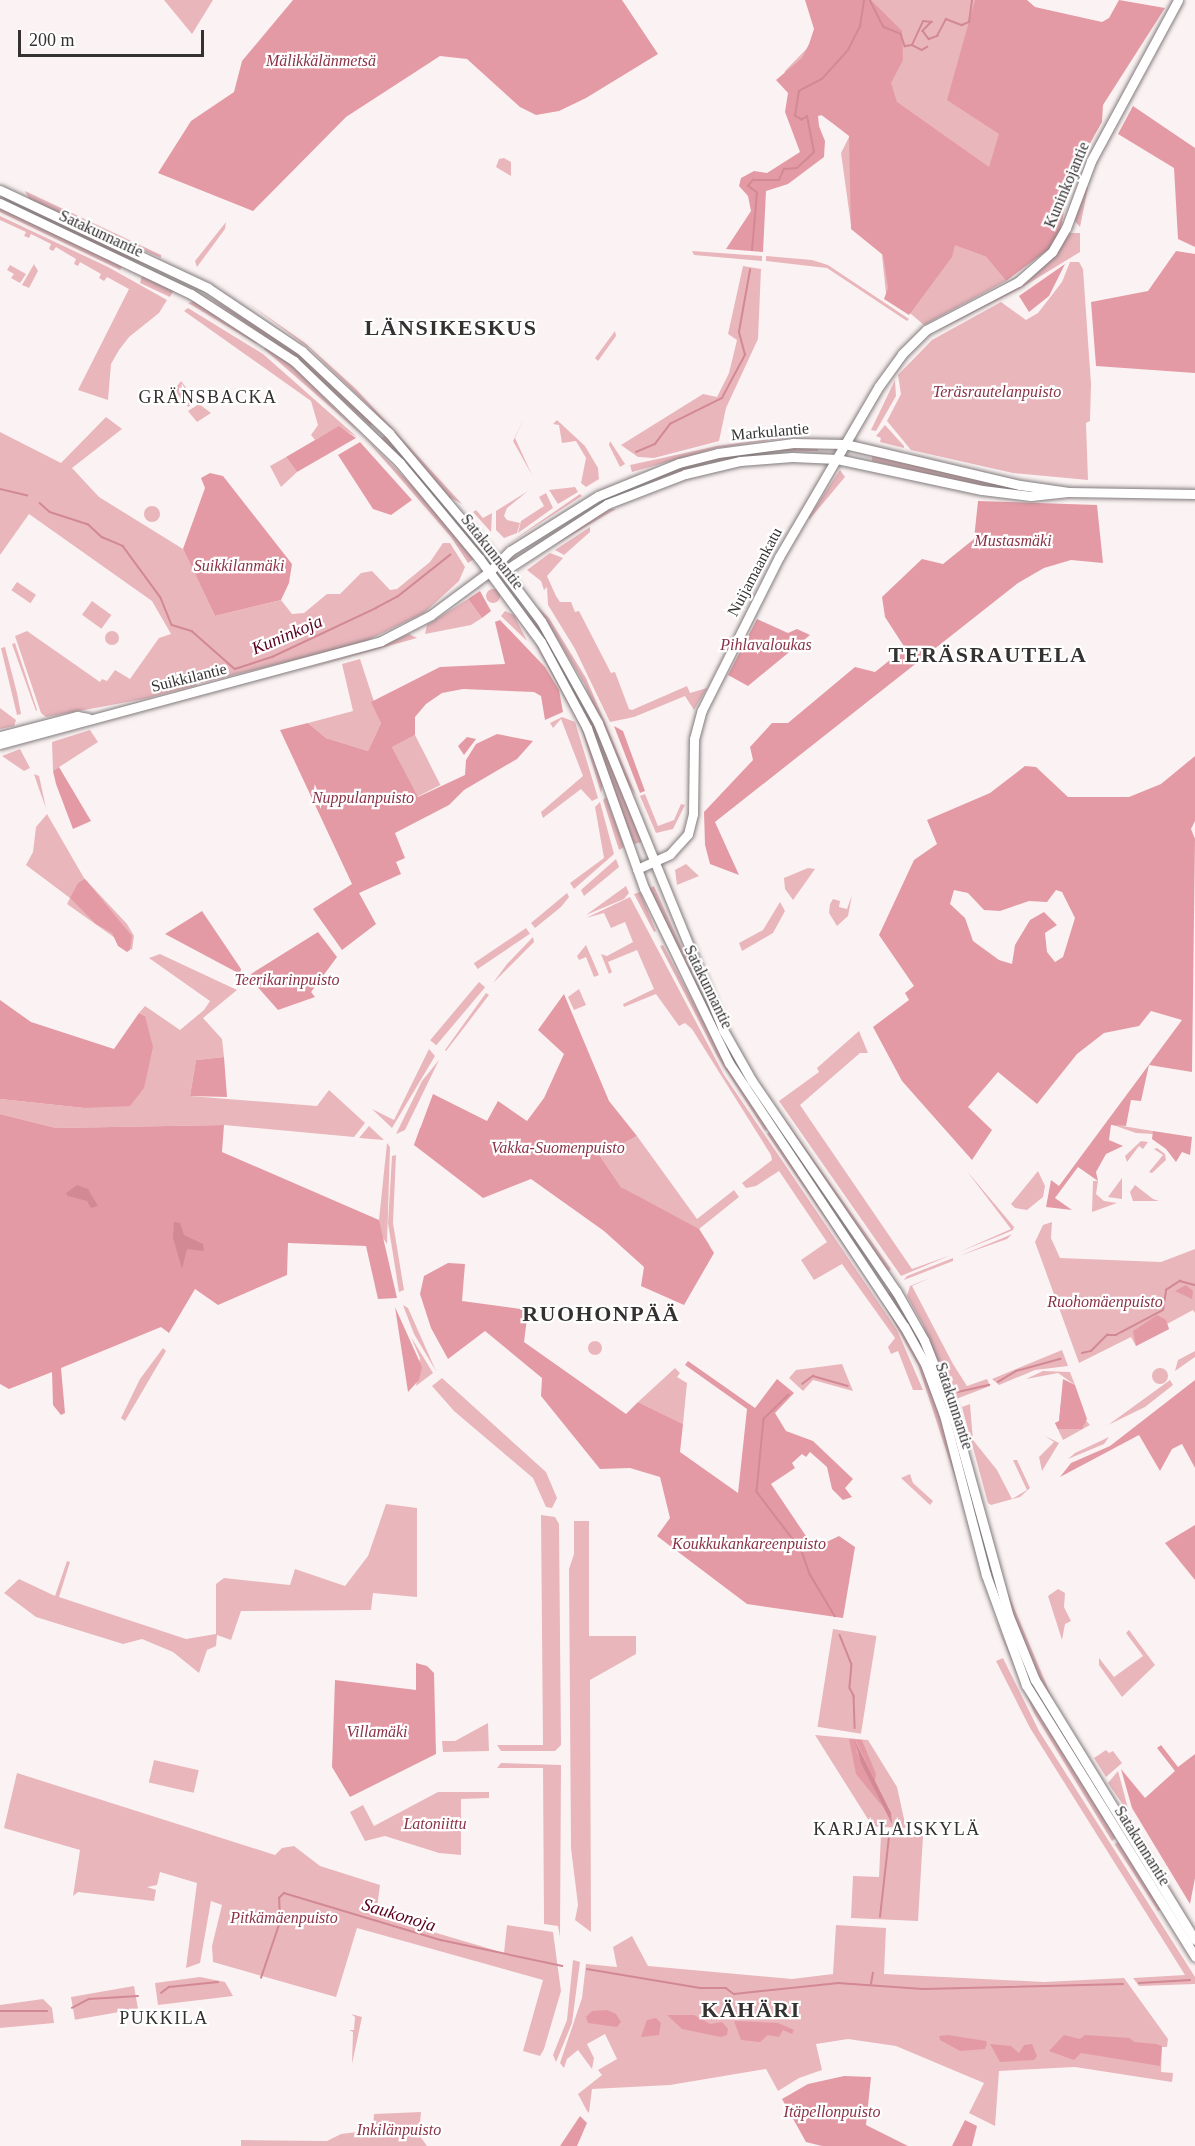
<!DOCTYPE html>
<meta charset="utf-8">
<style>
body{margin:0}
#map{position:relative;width:1195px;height:2146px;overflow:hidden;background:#fbf3f3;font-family:Georgia,serif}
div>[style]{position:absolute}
.green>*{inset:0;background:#e9b6bc;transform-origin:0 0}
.round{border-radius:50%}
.forest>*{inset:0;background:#e49aa4}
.water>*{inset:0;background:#d28994}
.stream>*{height:1.5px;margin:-0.75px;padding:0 0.75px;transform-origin:0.75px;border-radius:0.75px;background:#d28994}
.roads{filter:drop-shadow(0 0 2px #827b7c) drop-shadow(0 0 2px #827b7c)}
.secondary>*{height:9px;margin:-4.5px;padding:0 4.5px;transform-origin:4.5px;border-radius:4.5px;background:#fff}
span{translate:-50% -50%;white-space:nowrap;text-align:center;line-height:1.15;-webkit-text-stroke:4.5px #fff;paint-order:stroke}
.park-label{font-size:16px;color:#8b3346;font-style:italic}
.street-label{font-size:16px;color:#343131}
.neighbourhood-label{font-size:18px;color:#343131;letter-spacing:1.5px}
.water-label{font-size:18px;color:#5a001f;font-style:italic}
.district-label{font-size:22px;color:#343131;font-weight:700;letter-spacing:1.5px}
.scale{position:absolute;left:18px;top:30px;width:186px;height:27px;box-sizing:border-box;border:3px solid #343131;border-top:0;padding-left:8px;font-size:18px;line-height:21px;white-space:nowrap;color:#343131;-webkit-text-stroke:4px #fff;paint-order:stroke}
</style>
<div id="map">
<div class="green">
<i style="clip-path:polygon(164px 0,213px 0,192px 34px)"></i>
<i style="clip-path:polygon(854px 0,1023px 0,993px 255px,963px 248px,986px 257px,1006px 281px,924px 325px,886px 293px,881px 246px,851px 225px,841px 153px,850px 135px,789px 93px,783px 81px,785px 71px)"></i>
<i style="clip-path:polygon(504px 158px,511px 162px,511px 176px,496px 167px,499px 159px)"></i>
<i style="clip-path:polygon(1085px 186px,1088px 187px,1080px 227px,1074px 220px)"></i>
<i style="clip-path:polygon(25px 191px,161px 255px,161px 258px,30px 201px)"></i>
<i style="clip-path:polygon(0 195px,41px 215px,181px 278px,117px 254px,14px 205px)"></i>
<i style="clip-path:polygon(0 207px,103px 255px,122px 267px,120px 270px,0 212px)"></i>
<i style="clip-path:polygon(0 216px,108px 267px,167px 300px,159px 313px,129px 337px,119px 350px,111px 364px,108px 400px,78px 390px,129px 289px,107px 277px,104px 281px,99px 278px,101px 274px,80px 262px,78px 266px,74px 264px,76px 259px,56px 247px,53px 251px,49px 249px,51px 244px,31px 234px,29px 238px,24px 236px,26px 232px,0 220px)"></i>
<i style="clip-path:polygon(226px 222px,225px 229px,197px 267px,195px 261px)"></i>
<i style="clip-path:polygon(1070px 233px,1080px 233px,1080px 252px,1021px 288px,935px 332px,1030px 279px)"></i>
<i style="clip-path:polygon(692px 251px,762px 256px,762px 261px,694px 255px)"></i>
<i style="clip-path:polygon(766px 256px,812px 260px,828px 265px,909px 319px,907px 321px,827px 268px,766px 261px)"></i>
<i style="clip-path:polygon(1070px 262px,1079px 262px,1083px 269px,1091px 384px,1090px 421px,1086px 423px,1088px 480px,1013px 473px,911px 450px,887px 421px,901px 394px,898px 375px,932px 340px,1001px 302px,1026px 320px,1038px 313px,1062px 282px)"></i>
<i style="clip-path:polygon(34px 264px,38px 271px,29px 288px,22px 285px)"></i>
<i style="clip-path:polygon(10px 265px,26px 274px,20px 283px,11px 278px,14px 274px,7px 270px)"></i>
<i style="clip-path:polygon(743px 266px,761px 269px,758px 339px,726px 408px,719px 441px,654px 458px,638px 457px,621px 445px,703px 394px,717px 397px,729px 373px,737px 340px,728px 334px)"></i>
<i style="clip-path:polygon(142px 276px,174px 290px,170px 297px,140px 283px)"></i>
<i style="clip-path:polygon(201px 292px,300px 353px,373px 423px,371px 426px,296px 358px)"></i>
<i style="clip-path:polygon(195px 301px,257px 340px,257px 344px,188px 303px)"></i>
<i style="clip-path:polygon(248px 303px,305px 343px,356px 389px,462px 504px,449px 497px,369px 406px,310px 349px)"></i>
<i style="clip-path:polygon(188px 308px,263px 354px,357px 437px,339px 427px,315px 440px,311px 435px,318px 425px,311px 401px,184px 311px)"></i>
<i style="clip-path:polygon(615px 331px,616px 336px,598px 361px,595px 358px)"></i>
<i style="clip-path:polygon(265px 347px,286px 360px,360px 433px,264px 349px)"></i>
<i style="clip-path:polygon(895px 380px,896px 396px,876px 431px,871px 430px)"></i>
<i style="clip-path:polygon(181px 381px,196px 400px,188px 407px,174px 390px)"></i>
<i style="clip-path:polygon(199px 404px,211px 413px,197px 422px,188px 411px)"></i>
<i style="clip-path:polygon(106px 417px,122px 429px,72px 468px,99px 497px,183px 549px,215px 616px,281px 600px,292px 614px,304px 613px,327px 594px,340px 594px,361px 573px,372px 571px,390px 590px,397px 589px,430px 562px,443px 543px,450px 543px,465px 567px,459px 581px,424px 613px,362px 643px,202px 683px,188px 681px,198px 685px,144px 699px,46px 717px,41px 713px,15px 636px,27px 631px,100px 682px,102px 679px,107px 681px,115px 670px,130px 679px,159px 638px,171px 634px,152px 601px,29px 514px,0 555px,0 432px,61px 463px)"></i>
<i style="clip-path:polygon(525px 417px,515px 438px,532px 475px,513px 441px)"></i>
<i style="clip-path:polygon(557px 420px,585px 446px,598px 468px,599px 479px,586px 487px,581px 483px,586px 458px,576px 441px,562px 443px,559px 425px,553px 424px)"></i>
<i style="clip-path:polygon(885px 425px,904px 446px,904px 448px,880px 442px,881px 438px,876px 436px)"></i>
<i style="clip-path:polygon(804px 435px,717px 448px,632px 472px,630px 465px,717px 446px)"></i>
<i style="clip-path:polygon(385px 436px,455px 516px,454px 517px,381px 438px)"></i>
<i style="clip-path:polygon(366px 439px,421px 494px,474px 559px,468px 563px,451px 537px)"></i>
<i style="clip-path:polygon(610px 441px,625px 464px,620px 467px,609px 445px)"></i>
<i style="clip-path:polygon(790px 447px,818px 447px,818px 451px,779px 451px,707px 463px,637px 485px,684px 465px,732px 454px)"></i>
<i style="clip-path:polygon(872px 456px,1038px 491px,1038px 494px,972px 484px,872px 461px)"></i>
<i style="clip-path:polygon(286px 457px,297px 472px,281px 487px,270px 466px)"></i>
<i style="clip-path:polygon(840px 470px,845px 477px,809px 520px,809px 517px)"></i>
<i style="clip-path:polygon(575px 487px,578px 492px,558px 504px,549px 490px)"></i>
<i style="clip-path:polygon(528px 491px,507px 508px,504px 516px,507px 520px,520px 523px,517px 533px,504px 538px,496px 530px,496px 511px)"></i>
<i style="clip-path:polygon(546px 493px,553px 508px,518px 533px,521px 521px,544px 506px,539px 497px)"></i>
<i style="clip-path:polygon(580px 494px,582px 496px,506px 545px,528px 530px)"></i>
<i class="round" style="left:144px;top:506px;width:16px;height:16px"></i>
<i style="clip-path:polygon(611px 509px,616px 509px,549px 548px,584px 523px)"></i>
<i style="clip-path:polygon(476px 510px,483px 518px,492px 513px,491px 532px,473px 512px)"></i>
<i style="clip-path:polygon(590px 527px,590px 532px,564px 555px,555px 550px)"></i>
<i style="clip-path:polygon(550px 553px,563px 558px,547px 576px,556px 596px,560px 602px,571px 602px,575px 612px,579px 611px,611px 673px,615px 672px,629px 709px,632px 710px,687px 686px,690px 693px,707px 688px,694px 710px,685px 696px,634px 717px,610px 722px,575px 649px,548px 605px,547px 587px,544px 590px,541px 581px,527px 570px)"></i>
<i style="left:17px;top:582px;width:23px;height:10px;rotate:34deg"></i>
<i class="round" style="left:486px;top:589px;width:14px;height:14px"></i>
<i style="clip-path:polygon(468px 599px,482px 618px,471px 625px,425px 634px,427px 625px)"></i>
<i style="left:92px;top:601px;width:24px;height:17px;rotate:36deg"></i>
<i style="clip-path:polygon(538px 607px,549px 618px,586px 678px,636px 795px,626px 782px,584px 683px)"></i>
<i style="clip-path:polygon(505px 611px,514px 615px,527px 641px,501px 616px)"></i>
<i style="clip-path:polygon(526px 612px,543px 632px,594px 723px,642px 842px,634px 844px,582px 707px)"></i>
<i class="round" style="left:105px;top:631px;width:14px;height:14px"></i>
<i style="clip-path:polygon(409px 634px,417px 638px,295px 672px,376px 648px)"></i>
<i style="clip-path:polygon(533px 640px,572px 702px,603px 782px,601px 793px,581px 727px)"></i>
<i style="clip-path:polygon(15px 643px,37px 710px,36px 711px,12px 644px)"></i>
<i style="clip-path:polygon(5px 647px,17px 693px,21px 714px,17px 715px,1px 648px)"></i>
<i style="clip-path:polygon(360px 659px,381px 723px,368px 751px,326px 738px,308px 723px,353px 711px,342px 664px)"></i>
<i style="clip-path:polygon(0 708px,16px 720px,14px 726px,0 729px)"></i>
<i style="clip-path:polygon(562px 717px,575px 722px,598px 798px,592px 801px,581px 789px,543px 818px,541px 812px,583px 776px,561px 719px,553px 728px,550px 723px)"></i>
<i style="clip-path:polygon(90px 730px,98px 742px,53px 771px,52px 742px)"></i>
<i style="left:415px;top:735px;width:56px;height:26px;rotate:63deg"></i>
<i style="clip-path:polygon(20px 749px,30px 768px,24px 771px,2px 756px)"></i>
<i style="clip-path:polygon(34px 774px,39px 776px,46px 808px,39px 789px)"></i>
<i style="clip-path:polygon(645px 794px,658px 826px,674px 820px,681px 804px,685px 805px,673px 829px,656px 833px,640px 796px)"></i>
<i style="clip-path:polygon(606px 797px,624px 847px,619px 850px,603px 800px)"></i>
<i style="clip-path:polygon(600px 802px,614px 854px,574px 889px,570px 883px,604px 858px,595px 807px)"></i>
<i style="clip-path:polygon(47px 814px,84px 878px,127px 924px,134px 936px,132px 950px,67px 904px,70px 898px,26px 865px,33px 852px,36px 827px)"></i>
<i style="clip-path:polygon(616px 859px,619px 867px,584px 896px,581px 890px)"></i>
<i style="clip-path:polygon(686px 864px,699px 876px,677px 885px,675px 870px)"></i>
<i style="clip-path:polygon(808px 868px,815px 869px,793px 900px,785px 889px,784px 878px)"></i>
<i style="clip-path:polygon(626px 886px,629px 893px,624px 899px,586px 915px)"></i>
<i style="clip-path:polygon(654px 886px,716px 1025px,772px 1125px,723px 1045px,648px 889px)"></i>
<i style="clip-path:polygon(640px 892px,656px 931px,654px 932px,634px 894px)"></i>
<i style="clip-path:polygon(567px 893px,569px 897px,561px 907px,535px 928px,531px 923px)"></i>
<i style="clip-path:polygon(852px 895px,848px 916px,837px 926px,829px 913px,830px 904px,833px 899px,840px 901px,839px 907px,847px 909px)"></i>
<i style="clip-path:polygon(630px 897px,724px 1075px,897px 1330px,923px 1390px,913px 1390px,898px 1351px,891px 1354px,888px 1347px,895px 1338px,842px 1264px,814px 1280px,801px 1260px,827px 1242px,779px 1171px,756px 1186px,746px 1188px,742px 1183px,772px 1160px,771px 1155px,692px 1029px,685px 1023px,679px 1026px,656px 994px,624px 1007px,623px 1004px,654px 989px,637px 950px,608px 962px,612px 972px,609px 974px,601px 954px,607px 956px,633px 942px,625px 922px,611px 928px,604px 913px,586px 918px)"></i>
<i style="clip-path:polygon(780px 902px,785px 911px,773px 933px,742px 951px,739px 943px,763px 930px)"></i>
<i style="left:526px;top:928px;width:7px;height:63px;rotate:56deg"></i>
<i style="clip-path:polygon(533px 937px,534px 942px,493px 983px,507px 964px)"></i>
<i style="clip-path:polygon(586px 945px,599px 975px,594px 977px,586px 957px,579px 960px,577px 956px)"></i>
<i style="clip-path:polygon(663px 945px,730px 1072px,767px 1129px,765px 1131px,717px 1056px,660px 946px)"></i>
<i style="clip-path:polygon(160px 954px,237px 990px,203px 1018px,222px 1039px,224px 1057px,196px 1060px,190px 1096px,317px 1106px,329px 1090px,365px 1123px,354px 1137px,224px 1125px,56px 1128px,0 1114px,0 1099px,84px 1108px,145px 1016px,139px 1013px,145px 1006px,180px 1030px,204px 1010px,210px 1001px,149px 958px)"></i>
<i style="left:479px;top:982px;width:8px;height:76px;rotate:40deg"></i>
<i style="clip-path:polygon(579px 989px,586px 1005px,574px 1010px,568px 997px)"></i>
<i style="clip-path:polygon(486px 993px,489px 995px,446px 1051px,445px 1050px)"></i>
<i style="clip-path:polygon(859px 1031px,868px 1053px,860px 1053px,800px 1105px,912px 1269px,951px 1255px,901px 1276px,779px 1101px,819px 1072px,817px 1068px)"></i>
<i style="clip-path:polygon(429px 1049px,435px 1056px,392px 1128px,372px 1109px,394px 1120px)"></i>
<i style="clip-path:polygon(439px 1060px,405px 1130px,396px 1134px,422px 1081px)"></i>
<i style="clip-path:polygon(786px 1121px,891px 1269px,887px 1273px,783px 1123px)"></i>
<i style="clip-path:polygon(1110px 1124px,1153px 1131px,1153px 1134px,1136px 1133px)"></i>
<i style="clip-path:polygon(369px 1126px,384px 1140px,359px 1138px)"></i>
<i style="clip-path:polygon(778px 1127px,882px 1276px,852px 1241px,775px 1129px)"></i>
<i style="clip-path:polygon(420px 1128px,452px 1128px,564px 1171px,588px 1175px,600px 1187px,636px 1196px,621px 1187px,600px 1156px,637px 1136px,697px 1219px,734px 1190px,739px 1197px,699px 1229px,710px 1246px,693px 1244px,617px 1215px,584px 1194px,557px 1187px,454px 1143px,417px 1147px,414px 1145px)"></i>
<i style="clip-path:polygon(770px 1132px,871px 1284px,767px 1134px)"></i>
<i style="clip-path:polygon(1141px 1141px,1148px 1142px,1143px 1149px,1139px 1146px,1127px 1162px,1125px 1156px)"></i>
<i style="clip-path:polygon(387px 1143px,390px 1147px,387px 1244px,380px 1234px,379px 1220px)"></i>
<i style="clip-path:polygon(1157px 1148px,1165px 1154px,1166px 1160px,1152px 1173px,1149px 1172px,1163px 1155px,1154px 1149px)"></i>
<i style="clip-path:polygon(396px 1155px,393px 1223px,404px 1290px,399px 1292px,388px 1223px,392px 1156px)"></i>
<i style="clip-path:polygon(966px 1170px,1014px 1227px,1013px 1230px,1004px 1234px,959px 1252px,1011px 1229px)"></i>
<i style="clip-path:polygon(1038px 1171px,1045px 1186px,1043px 1197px,1027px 1210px,1015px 1208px,1011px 1204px)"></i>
<i style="clip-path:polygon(1122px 1178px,1122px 1199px,1108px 1197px)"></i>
<i style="clip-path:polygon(1093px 1181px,1098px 1181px,1096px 1194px,1104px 1201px,1117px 1203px,1092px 1212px)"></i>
<i style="clip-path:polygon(1135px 1185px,1153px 1199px,1159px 1201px,1133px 1201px,1130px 1192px)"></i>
<i style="clip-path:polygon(1052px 1222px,1051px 1238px,1060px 1258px,1161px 1262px,1195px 1249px,1195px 1313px,1193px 1310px,1167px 1324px,1169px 1329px,1136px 1346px,1131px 1337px,1079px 1363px,1035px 1242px,1043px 1225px)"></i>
<i style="clip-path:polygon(1012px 1234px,1007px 1239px,959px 1256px,1003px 1238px)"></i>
<i style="clip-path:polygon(953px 1258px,953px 1261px,904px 1280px,907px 1276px)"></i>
<i style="clip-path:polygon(932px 1277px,912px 1286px,953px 1364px,967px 1386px,987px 1379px,990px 1386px,956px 1399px,970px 1451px,923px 1325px,907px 1296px,910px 1286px)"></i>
<i style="clip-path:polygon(874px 1287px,900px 1325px,921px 1364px,940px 1412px,964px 1505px,918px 1365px)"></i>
<i style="clip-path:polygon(887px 1292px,893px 1294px,925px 1351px,953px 1432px)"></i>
<i style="clip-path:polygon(403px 1305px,408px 1308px,436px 1371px,414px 1334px)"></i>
<i style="clip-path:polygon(411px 1337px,433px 1373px,408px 1392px,416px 1386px,420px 1358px)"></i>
<i class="round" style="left:588px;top:1341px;width:14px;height:14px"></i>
<i style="clip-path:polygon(163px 1348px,166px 1351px,125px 1421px,121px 1418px,140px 1379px)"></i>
<i style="clip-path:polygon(1062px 1350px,1068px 1366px,1035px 1370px,999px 1385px,992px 1379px)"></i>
<i style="clip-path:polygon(1195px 1351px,1195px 1357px,1175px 1371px,1178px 1360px)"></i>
<i style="clip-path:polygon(842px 1364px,853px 1391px,813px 1380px,803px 1391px,789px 1378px,796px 1370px)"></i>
<i style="clip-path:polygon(675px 1368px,680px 1373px,677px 1377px,687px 1383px,683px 1424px,638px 1402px)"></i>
<i class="round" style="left:1152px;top:1368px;width:16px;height:16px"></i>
<i style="clip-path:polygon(1043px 1371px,1070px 1372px,1075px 1385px,1058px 1373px,1026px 1379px)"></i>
<i style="clip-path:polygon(442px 1378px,546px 1472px,557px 1498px,552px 1508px,546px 1507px,533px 1478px,454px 1411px,432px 1386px)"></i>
<i style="clip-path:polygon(1170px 1380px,1173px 1385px,1145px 1407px,1108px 1425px)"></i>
<i style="clip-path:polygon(1062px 1393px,1090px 1425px,1063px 1440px,1055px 1423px,1059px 1421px)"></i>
<i style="clip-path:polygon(970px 1404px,973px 1440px,997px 1470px,1012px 1499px,1027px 1490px,1013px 1460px,1017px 1460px,1030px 1488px,1020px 1497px,991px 1505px,988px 1503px,962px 1407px)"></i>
<i style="clip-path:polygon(1045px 1436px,1059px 1443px,1042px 1471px,1039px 1457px,1054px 1442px)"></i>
<i style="clip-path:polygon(1109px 1437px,1104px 1444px,1068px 1459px,1075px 1453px)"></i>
<i style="clip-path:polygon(910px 1474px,913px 1483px,933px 1501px,930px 1505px,901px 1478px)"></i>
<i style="clip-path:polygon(386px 1504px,417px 1508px,417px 1597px,373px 1593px,371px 1610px,241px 1611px,231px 1640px,217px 1635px,216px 1646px,207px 1650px,199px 1673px,173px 1652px,142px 1639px,123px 1644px,36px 1617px,4px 1593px,19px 1579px,55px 1596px,67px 1561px,70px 1562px,59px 1597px,186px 1639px,216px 1634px,216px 1584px,224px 1578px,290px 1585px,295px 1569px,345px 1586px,368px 1556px)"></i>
<i style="clip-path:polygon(541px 1515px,555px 1517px,559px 1524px,561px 1745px,555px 1751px,501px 1751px,497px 1745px,543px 1745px)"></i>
<i style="clip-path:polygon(574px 1521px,589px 1521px,589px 1636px,636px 1636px,636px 1654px,590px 1680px,591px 1932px,575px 1920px,578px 1905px,571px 1848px,569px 1569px,574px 1554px)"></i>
<i style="clip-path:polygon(1004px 1584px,1055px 1705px,1053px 1707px,1017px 1629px)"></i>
<i style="clip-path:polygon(1058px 1589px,1065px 1593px,1064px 1607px,1071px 1621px,1065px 1624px,1062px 1640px,1048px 1596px)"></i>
<i style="clip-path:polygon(992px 1614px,1037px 1712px,1116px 1838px,1112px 1841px,1034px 1713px)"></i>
<i style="left:833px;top:1629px;width:44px;height:99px;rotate:9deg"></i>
<i style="clip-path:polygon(1129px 1630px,1155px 1665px,1122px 1697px,1099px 1665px,1099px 1658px,1114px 1677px,1143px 1656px,1126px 1633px)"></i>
<i style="clip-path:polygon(1003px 1658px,1039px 1731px,1195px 1977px,1195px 1984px,1139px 1986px,1133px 1978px,1185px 1975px,1030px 1728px,996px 1661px)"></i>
<i style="clip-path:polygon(488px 1723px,489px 1751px,443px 1752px,442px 1741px,455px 1741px)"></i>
<i style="clip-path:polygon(815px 1735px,868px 1740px,897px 1787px,906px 1828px,863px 1826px,871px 1824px)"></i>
<i style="clip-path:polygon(1106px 1750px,1109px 1753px,1113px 1751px,1122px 1763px,1106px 1777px,1094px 1758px)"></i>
<i style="left:154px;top:1760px;width:46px;height:23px;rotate:13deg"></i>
<i style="clip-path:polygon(501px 1763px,561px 1765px,560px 1937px,558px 1926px,544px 1924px,543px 1768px,497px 1768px)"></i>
<i style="clip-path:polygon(1118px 1771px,1129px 1812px,1128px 1812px,1108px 1783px)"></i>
<i style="clip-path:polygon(17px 1773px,275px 1855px,282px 1848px,294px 1846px,320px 1866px,380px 1885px,376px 1915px,504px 1953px,507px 1925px,553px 1932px,561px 1991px,544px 2049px,540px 2056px,523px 2051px,543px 1980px,357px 1928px,336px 1997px,213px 1962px,212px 1946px,222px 1905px,211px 1901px,200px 1963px,186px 1968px,197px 1883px,160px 1872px,157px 1885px,147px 1887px,156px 1890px,154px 1901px,78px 1892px,73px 1896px,80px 1850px,4px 1828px)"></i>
<i style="clip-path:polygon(438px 1792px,489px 1792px,489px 1798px,461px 1799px,461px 1855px,439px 1853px,385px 1836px,365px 1841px,350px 1812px,363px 1805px,374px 1826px)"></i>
<i style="clip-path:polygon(881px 1834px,923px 1836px,918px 1921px,851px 1918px,853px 1876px,879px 1877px)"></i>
<i style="left:1118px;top:1842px;width:80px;height:4px;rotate:57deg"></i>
<i style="clip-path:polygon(836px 1925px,886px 1928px,884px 1974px,1044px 1982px,1124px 1978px,1168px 2039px,1167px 2047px,1162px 2047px,1161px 2072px,1173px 2073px,1172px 2082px,1075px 2067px,999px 2071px,995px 2126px,969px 2113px,984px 2083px,896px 2046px,848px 2039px,816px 2044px,822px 2070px,799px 2078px,778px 2091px,766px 2069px,670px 2085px,592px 2089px,589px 2113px,587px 2111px,578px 2094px,602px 2075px,598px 2070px,617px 2059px,605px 2034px,587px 2044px,594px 2058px,592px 2069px,578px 2050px,567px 2059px,564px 2068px,560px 2063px,582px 1998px,586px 1964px,617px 1967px,613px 1947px,632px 1936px,648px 1966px,792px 1979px,833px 1974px)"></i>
<i style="clip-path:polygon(573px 1960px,580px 1962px,572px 2023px,556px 2062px,553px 2055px,567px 2020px)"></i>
<i style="clip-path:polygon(200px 1977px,225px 1982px,233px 1996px,158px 2005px,155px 1983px)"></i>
<i style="left:134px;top:1986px;width:23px;height:64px;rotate:80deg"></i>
<i style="clip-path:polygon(43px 1999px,52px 2008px,54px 2023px,0 2028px,0 2005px)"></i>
<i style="clip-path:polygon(351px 2014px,362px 2017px,352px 2064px,353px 2032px,349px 2030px,354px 2030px,355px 2017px)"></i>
<i style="clip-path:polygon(421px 2112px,419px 2135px,427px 2146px,241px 2146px,241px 2140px,327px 2141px,341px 2134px,373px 2130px,374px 2114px)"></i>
</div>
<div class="forest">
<i style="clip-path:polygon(293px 0,622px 0,658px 54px,586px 98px,559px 111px,536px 115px,520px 107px,467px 59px,440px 56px,346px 117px,253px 211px,158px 173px,191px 121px,234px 92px,242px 61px)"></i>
<i style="clip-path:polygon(805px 0,871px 0,902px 31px,903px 60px,891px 83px,897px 102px,989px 167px,999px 134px,947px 100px,975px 0,1027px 0,1035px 7px,1102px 22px,1109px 18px,1119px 0,1165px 8px,1103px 105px,1102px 122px,1072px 175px,1060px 231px,1049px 249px,1006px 281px,986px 257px,955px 245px,952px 257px,909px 315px,884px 299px,888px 288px,883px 255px,851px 229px,849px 136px,822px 115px,818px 116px,819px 126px,825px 141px,824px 157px,788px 184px,766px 191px,763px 252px,726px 249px,751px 211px,748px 196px,739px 186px,741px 178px,754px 171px,767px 173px,800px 152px,785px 112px,788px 93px,776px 80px,802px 58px,809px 44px,814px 29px)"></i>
<i style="clip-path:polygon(1133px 106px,1195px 148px,1195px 247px,1178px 239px,1174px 168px,1118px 134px)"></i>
<i style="clip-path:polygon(1176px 251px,1195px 254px,1195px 373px,1096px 366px,1091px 302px,1148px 291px)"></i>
<i style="clip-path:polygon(1065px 264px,1049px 296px,1029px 312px,1019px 296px)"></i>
<i style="clip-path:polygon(339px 426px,356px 438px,297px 472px,286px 457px)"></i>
<i style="clip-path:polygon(360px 442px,412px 500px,391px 515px,373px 509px,338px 455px)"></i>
<i style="clip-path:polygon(210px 473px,223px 476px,292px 564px,289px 583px,281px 600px,215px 616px,183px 549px,205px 488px,201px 478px)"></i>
<i style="clip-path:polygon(978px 501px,1097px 505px,1103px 563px,1071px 560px,1044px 568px,1018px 583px,715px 822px,739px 875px,710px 864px,705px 845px,704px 812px,753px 760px,750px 747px,772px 723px,788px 723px,855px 667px,875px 672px,905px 648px,885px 617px,882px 597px,922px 559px,943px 564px,974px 539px)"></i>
<i style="clip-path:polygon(480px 591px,491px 611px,482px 618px,468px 599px)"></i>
<i style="clip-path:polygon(757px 619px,788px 633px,797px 629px,810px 635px,748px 686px,728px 675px)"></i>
<i style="clip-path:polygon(500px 620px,545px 667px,559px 690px,563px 712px,545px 720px,541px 696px,534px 692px,463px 689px,442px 693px,426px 704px,415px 717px,415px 735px,392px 747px,418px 797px,465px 775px,466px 760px,476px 744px,497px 734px,533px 741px,517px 759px,464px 790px,449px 805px,395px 833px,405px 858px,396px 862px,401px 874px,359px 893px,376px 924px,342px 950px,313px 909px,352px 884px,280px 730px,308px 723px,326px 738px,368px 751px,381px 723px,371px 702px,440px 667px,505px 664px,495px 622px)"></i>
<i style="clip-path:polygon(614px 726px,623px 731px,645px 791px,640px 793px)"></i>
<i style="clip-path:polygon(467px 737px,476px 739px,464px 755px,458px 746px)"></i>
<i style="clip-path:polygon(evenodd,1195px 756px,1195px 821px,1191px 829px,1195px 839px,1192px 1072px,1149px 1065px,1141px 1101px,1131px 1100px,1126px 1126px,1111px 1125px,1109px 1140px,1123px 1146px,1106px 1154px,1096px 1172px,1098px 1181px,1078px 1167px,1055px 1198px,1072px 1210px,1046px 1207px,1051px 1180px,1059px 1186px,1182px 1020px,1151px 1011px,1139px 1026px,1104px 1033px,1077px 1054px,1037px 1104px,998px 1072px,968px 1107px,992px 1130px,972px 1160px,902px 1081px,873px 1027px,909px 1000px,905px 993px,914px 986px,879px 935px,914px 860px,937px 844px,927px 820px,990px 793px,1025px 766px,1036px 767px,1068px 797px,1129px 797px,1161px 784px,1195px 756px,954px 890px,968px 893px,984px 910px,1000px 911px,1029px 901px,1047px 902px,1056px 890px,1062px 892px,1075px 918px,1063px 957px,1055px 962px,1047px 952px,1045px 933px,1057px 925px,1044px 912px,1030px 920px,1015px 945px,1012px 964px,999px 960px,973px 941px,965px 918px,950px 904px,954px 890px)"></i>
<i style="clip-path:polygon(59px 767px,91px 821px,73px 829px,56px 784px,53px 771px)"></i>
<i style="clip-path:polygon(85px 879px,132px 936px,130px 950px,127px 952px,118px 946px,112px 933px,96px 924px,70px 898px,78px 883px)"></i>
<i style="clip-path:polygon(202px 911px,241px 969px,240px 974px,165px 934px)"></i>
<i style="clip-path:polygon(318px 932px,337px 957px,311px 992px,315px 997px,278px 1010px,255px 984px,251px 974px)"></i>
<i style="clip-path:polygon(564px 994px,609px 1101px,637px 1136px,600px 1156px,621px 1187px,699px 1229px,714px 1253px,684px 1305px,641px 1286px,644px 1267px,604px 1231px,531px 1179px,483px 1198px,414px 1145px,433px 1094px,487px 1121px,498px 1101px,527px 1121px,544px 1098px,564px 1054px,538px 1030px)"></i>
<i style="clip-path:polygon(0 1000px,31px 1022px,114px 1049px,139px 1013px,145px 1016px,153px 1047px,144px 1088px,130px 1106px,84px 1108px,0 1099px)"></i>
<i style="clip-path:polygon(224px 1057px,227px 1097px,190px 1096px,196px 1060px)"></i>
<i style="clip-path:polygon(0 1114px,56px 1128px,224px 1125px,222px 1152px,379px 1220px,397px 1298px,378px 1299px,366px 1246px,288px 1243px,287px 1275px,218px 1305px,195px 1289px,169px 1333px,161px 1327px,61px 1368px,65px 1413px,61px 1415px,53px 1405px,52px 1372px,9px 1389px,0 1384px)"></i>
<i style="clip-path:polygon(1153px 1131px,1192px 1137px,1190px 1155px,1182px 1152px,1176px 1162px,1166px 1149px,1152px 1139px)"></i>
<i style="clip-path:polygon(448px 1263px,465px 1264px,462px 1301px,528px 1310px,524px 1342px,626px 1414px,638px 1402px,683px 1424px,680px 1452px,738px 1493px,747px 1409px,685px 1365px,688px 1361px,755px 1408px,777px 1379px,794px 1393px,775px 1413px,786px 1431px,813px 1441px,853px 1479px,845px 1488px,852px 1497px,843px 1500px,832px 1489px,827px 1467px,810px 1452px,806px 1457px,802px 1454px,792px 1463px,795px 1468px,771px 1484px,814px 1548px,839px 1536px,855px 1547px,843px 1618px,747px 1604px,657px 1536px,670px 1518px,660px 1477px,630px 1468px,600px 1469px,541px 1396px,542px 1378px,485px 1331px,448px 1359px,431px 1328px,420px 1294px,424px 1276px)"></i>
<i style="clip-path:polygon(1186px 1285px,1193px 1291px,1192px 1299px,1175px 1291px)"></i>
<i style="clip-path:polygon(395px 1307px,422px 1367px,419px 1380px,408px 1392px)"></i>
<i style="clip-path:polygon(1157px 1315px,1166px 1320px,1169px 1329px,1136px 1346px,1133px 1331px)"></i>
<i style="clip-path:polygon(1063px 1379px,1075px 1385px,1087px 1419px,1082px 1429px,1058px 1429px,1055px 1423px,1059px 1421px)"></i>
<i style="clip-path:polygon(1195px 1380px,1195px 1468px,1182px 1444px,1172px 1449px,1160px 1471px,1139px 1435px,1060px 1477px,1071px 1463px,1110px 1446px)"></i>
<i style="clip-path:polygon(1195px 1525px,1195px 1580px,1165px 1543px)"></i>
<i style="clip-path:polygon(416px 1663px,427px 1666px,434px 1673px,436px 1754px,350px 1797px,332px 1767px,335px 1680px,416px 1690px)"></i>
<i style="clip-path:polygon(849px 1739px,862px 1740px,876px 1774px,875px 1781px,856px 1741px,857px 1752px,883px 1807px,856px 1774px)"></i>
<i style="clip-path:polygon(1161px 1745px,1178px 1767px,1195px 1754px,1195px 1878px,1190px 1904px,1132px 1808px,1121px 1769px,1145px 1798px,1175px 1771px,1157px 1748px)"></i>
<i style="clip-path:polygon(607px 2010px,616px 2014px,621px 2022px,617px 2027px,588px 2023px,586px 2017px,592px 2011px)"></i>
<i style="clip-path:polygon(667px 2015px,694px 2015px,710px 2024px,722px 2022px,728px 2029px,727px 2035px,721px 2037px,682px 2029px)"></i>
<i style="clip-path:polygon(656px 2018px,661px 2023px,659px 2035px,641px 2037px,647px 2020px)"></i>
<i style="clip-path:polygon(734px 2021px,778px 2023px,794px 2030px,792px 2034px,783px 2030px,779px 2037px,768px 2035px,760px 2042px,741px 2040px)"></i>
<i style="clip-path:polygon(948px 2035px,986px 2041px,987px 2044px,985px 2049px,960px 2051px,940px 2040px,939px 2036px)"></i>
<i style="clip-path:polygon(1064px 2035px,1080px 2039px,1085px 2035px,1130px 2038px,1134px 2042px,1156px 2044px,1162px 2046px,1160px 2066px,1081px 2053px,1074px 2060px,1049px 2051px)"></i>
<i style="clip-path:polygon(990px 2044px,1011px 2046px,1019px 2053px,1024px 2045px,1032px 2044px,1037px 2056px,1034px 2060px,1000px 2062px)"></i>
<i style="clip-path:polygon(844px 2076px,871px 2077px,866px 2125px,908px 2146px,822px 2146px,806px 2142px,782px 2099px,808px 2084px)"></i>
<i style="clip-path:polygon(580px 2116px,587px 2123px,577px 2146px,560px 2146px)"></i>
<i style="clip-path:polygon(965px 2120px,977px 2126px,972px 2146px,952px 2146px)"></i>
</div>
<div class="water">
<i style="clip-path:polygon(77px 1185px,88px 1189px,98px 1206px,91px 1208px,87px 1201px,68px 1196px,66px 1193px)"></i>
<i style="clip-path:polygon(174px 1222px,180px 1223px,184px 1235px,203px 1244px,204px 1251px,187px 1249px,182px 1269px,173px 1238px)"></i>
<i style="clip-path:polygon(855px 1741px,891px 1813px,892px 1824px,861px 1763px)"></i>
</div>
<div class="stream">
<i style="left:870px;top:0;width:30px;rotate:63deg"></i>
<i style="left:884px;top:27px;width:18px;rotate:22deg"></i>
<i style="left:901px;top:34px;width:13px;rotate:72deg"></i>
<i style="left:905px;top:46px;width:7px;rotate:-8deg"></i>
<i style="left:912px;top:45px;width:26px;rotate:-65deg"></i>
<i style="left:923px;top:21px;width:9px;rotate:6deg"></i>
<i style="left:932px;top:22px;width:13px;rotate:135deg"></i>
<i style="left:923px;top:31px;width:10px;rotate:53deg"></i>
<i style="left:929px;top:39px;width:9px;rotate:-21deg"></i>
<i style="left:937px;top:36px;width:19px;rotate:-62deg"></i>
<i style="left:946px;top:19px;width:17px;rotate:21deg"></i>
<i style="left:962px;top:25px;width:8px;rotate:-23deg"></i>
<i style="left:969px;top:22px;width:22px;rotate:-82deg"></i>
<i style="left:912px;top:45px;width:11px;rotate:27deg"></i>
<i style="left:922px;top:50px;width:6px;rotate:-31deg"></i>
<i style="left:752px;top:250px;width:57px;rotate:-85deg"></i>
<i style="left:757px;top:193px;width:11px;rotate:-142deg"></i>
<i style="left:748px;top:186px;width:8px;rotate:-50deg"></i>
<i style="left:753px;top:180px;width:26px"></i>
<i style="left:779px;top:180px;width:12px;rotate:-66deg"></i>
<i style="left:784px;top:169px;width:13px;rotate:-4deg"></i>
<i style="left:797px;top:168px;width:23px;rotate:-43deg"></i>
<i style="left:814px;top:152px;width:36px;rotate:-101deg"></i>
<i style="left:807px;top:117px;width:6px;rotate:149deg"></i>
<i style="left:802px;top:120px;width:8px;rotate:-150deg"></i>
<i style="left:795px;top:116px;width:25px;rotate:-81deg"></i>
<i style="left:799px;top:91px;width:26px;rotate:-28deg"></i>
<i style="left:822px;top:79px;width:39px;rotate:-48deg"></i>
<i style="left:848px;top:50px;width:27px;rotate:-63deg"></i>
<i style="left:860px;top:26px;width:26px;rotate:-81deg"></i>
<i style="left:636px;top:452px;width:21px;rotate:-23deg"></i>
<i style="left:655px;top:444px;width:25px;rotate:-53deg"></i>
<i style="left:670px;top:424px;width:58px;rotate:-26.6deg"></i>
<i style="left:722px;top:398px;width:49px;rotate:-61.9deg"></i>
<i style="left:745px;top:355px;width:24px;rotate:-105deg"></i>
<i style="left:739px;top:332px;width:63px;rotate:-79.9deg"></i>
<i style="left:0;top:489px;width:28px;rotate:13deg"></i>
<i style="left:40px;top:503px;width:13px;rotate:42deg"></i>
<i style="left:50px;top:512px;width:40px;rotate:18deg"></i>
<i style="left:88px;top:524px;width:19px;rotate:43deg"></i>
<i style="left:102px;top:537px;width:23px;rotate:23deg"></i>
<i style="left:123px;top:546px;width:64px;rotate:53.8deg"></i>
<i style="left:161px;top:598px;width:29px;rotate:68deg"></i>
<i style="left:172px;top:625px;width:21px;rotate:17deg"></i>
<i style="left:192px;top:631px;width:57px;rotate:41.5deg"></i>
<i style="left:235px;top:669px;width:39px;rotate:-18deg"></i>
<i style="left:272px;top:657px;width:115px;rotate:-25.2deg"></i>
<i style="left:376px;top:608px;width:24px;rotate:-28deg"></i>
<i style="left:397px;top:597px;width:68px;rotate:-38.4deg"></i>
<i style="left:1082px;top:1353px;width:9px;rotate:-13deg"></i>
<i style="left:1091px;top:1351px;width:23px;rotate:-45deg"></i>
<i style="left:1107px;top:1335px;width:9px"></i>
<i style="left:1116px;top:1335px;width:53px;rotate:-28deg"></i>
<i style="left:1163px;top:1310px;width:20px;rotate:-81deg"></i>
<i style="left:1166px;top:1290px;width:17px;rotate:-33deg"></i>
<i style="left:1180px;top:1281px;width:16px;rotate:15deg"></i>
<i style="left:998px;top:1382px;width:21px;rotate:-31deg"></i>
<i style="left:1016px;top:1371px;width:46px;rotate:-15.3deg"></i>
<i style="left:802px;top:1384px;width:14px;rotate:-36deg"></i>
<i style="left:813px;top:1376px;width:36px;rotate:16deg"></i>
<i style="left:958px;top:1392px;width:32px;rotate:-13deg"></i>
<i style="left:789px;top:1395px;width:35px;rotate:136deg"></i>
<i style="left:764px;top:1419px;width:73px;rotate:95.5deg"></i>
<i style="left:757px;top:1492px;width:74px;rotate:52.7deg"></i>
<i style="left:802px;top:1551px;width:24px;rotate:71deg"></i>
<i style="left:810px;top:1574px;width:49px;rotate:59.2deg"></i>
<i style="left:840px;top:1635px;width:31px;rotate:68deg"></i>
<i style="left:852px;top:1664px;width:24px;rotate:95deg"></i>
<i style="left:850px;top:1688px;width:9px;rotate:63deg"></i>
<i style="left:854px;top:1696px;width:32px;rotate:88deg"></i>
<i style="left:880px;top:1917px;width:81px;rotate:-83.6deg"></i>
<i style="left:587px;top:1969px;width:116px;rotate:9.5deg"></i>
<i style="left:701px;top:1988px;width:25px"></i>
<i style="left:726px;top:1988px;width:10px;rotate:37deg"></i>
<i style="left:734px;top:1994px;width:105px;rotate:-6deg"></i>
<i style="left:838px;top:1983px;width:85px;rotate:4deg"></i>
<i style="left:923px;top:1989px;width:200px;rotate:-1.4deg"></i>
<i style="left:261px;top:1978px;width:59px;rotate:-71.3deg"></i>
<i style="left:280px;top:1922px;width:24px;rotate:-92deg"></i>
<i style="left:279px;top:1898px;width:7px;rotate:-45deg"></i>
<i style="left:284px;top:1893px;width:164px;rotate:16.7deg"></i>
<i style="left:441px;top:1940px;width:124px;rotate:12.1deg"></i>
<i style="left:1139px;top:1983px;width:51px;rotate:-3.4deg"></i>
<i style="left:871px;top:1984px;width:11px;rotate:-80deg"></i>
<i style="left:161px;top:1993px;width:10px;rotate:-37deg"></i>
<i style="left:169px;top:1987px;width:49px;rotate:-5.8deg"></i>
<i style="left:72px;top:2008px;width:19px;rotate:-28deg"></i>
<i style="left:89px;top:1999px;width:49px;rotate:-3.5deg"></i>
<i style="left:0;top:2011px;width:47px"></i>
</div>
<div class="roads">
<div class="secondary">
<i style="left:0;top:190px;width:230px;rotate:25.2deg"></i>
<i style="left:208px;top:288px;width:113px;rotate:33.8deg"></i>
<i style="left:302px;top:351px;width:120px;rotate:43.3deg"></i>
<i style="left:389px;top:433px;width:154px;rotate:50deg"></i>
<i style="left:488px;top:551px;width:88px;rotate:52.9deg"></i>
<i style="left:541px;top:621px;width:117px;rotate:60.8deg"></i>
<i style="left:598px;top:723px;width:331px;rotate:67.8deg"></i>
<i style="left:723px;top:1030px;width:59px;rotate:60.4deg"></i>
<i style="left:752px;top:1081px;width:255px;rotate:55.6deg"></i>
<i style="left:896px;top:1291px;width:56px;rotate:60.3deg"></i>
<i style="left:924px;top:1340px;width:73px;rotate:68.3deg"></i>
<i style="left:951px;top:1408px;width:214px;rotate:74.5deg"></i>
<i style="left:1008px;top:1614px;width:71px;rotate:67.8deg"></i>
<i style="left:1035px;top:1680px;width:305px;rotate:58.4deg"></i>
<i style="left:0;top:203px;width:212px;rotate:25.5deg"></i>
<i style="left:191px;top:294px;width:123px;rotate:33deg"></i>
<i style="left:294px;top:361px;width:147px;rotate:43.9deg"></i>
<i style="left:400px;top:463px;width:124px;rotate:50.3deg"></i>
<i style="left:479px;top:558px;width:104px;rotate:53.6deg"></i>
<i style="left:541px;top:642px;width:98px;rotate:61.9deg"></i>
<i style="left:587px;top:728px;width:170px;rotate:70.4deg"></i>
<i style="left:644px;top:888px;width:195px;rotate:64.1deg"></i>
<i style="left:729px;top:1063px;width:316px;rotate:56.4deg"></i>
<i style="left:904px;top:1326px;width:43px;rotate:61.1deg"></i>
<i style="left:925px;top:1364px;width:54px;rotate:69.6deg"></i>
<i style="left:944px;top:1415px;width:165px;rotate:75.3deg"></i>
<i style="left:986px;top:1575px;width:117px;rotate:70deg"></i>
<i style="left:1026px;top:1685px;width:320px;rotate:58.1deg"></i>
<i style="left:504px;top:571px;width:123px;rotate:-33deg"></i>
<i style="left:607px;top:504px;width:84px;rotate:-21deg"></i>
<i style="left:685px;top:474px;width:57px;rotate:-13.3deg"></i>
<i style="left:740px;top:461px;width:52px;rotate:-4.4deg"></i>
<i style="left:792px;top:457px;width:45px;rotate:2.5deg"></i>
<i style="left:837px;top:459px;width:148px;rotate:12.1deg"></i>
<i style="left:982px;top:490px;width:49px;rotate:7deg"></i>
<i style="left:1031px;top:496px;width:37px;rotate:-6deg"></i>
<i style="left:0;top:736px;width:80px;rotate:-14.6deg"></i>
<i style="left:77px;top:716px;width:11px;rotate:10deg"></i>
<i style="left:0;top:744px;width:395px;rotate:-15.1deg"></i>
<i style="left:381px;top:641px;width:56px;rotate:-27.5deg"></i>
<i style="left:431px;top:615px;width:72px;rotate:-36.6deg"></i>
<i style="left:489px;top:572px;width:30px;rotate:-45deg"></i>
<i style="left:510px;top:551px;width:104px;rotate:-32deg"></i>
<i style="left:598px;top:496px;width:87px;rotate:-22.2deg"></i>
<i style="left:679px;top:463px;width:40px;rotate:-14.4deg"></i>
<i style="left:718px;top:453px;width:76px;rotate:-7.6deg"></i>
<i style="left:793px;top:443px;width:52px;rotate:1.1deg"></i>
<i style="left:845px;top:444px;width:180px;rotate:13.2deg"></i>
<i style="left:1020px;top:485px;width:49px;rotate:8.3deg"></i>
<i style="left:1068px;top:492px;width:127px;rotate:0.9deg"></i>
<i style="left:637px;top:869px;width:36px;rotate:-24deg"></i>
<i style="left:670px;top:854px;width:27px;rotate:-48deg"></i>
<i style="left:688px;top:834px;width:21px;rotate:-76deg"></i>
<i style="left:693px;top:814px;width:75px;rotate:-89.2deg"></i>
<i style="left:694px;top:739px;width:30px;rotate:-75deg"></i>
<i style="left:702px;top:710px;width:171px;rotate:-63.3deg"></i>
<i style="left:779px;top:557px;width:198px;rotate:-59.7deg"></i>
<i style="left:879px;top:386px;width:39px;rotate:-54deg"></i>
<i style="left:902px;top:354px;width:34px;rotate:-45deg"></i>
<i style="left:926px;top:330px;width:104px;rotate:-27.6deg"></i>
<i style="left:1018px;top:282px;width:45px;rotate:-41.4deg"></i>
<i style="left:1052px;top:252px;width:28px;rotate:-60deg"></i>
<i style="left:1066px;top:228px;width:72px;rotate:-69.5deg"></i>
<i style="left:1091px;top:161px;width:183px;rotate:-61.6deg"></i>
</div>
</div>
<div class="park-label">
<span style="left:321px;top:61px">Mälikkälänmetsä</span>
<span style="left:997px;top:392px">Teräsrautelanpuisto</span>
<span style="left:1013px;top:541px">Mustasmäki</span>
<span style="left:239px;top:566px">Suikkilanmäki</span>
<span style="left:766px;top:645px">Pihlavaloukas</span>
<span style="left:363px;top:798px">Nuppulanpuisto</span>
<span style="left:287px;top:980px">Teerikarinpuisto</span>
<span style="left:558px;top:1148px">Vakka-Suomenpuisto</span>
<span style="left:1105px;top:1302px">Ruohomäenpuisto</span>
<span style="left:749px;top:1544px">Koukkukankareenpuisto</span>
<span style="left:377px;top:1732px">Villamäki</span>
<span style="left:435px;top:1824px">Latoniittu</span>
<span style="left:284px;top:1918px">Pitkämäenpuisto</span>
<span style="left:832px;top:2112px">Itäpellonpuisto</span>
<span style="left:399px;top:2130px">Inkilänpuisto</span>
</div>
<div class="street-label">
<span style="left:1067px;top:185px;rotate:-67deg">Kuninkojantie</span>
<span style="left:101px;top:234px;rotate:25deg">Satakunnantie</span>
<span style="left:770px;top:432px;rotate:-5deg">Markulantie</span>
<span style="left:492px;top:552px;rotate:52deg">Satakunnantie</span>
<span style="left:755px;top:572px;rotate:-62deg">Nuijamaankatu</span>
<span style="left:189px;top:678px;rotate:-14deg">Suikkilantie</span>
<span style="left:708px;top:987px;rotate:64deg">Satakunnantie</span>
<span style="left:954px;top:1406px;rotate:72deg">Satakunnantie</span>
<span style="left:1142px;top:1846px;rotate:58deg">Satakunnantie</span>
</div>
<div class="neighbourhood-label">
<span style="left:208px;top:397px">GRÄNSBACKA</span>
<span style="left:897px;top:1829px">KARJALAISKYLÄ</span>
<span style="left:164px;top:2018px">PUKKILA</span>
</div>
<div class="water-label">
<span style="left:287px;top:635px;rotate:-23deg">Kuninkoja</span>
<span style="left:399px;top:1915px;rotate:17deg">Saukonoja</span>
</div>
<div class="district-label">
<span style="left:451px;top:328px">LÄNSIKESKUS</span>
<span style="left:988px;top:655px">TERÄSRAUTELA</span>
<span style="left:601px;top:1314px">RUOHONPÄÄ</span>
<span style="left:751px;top:2010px">KÄHÄRI</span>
</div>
<div class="scale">200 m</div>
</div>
